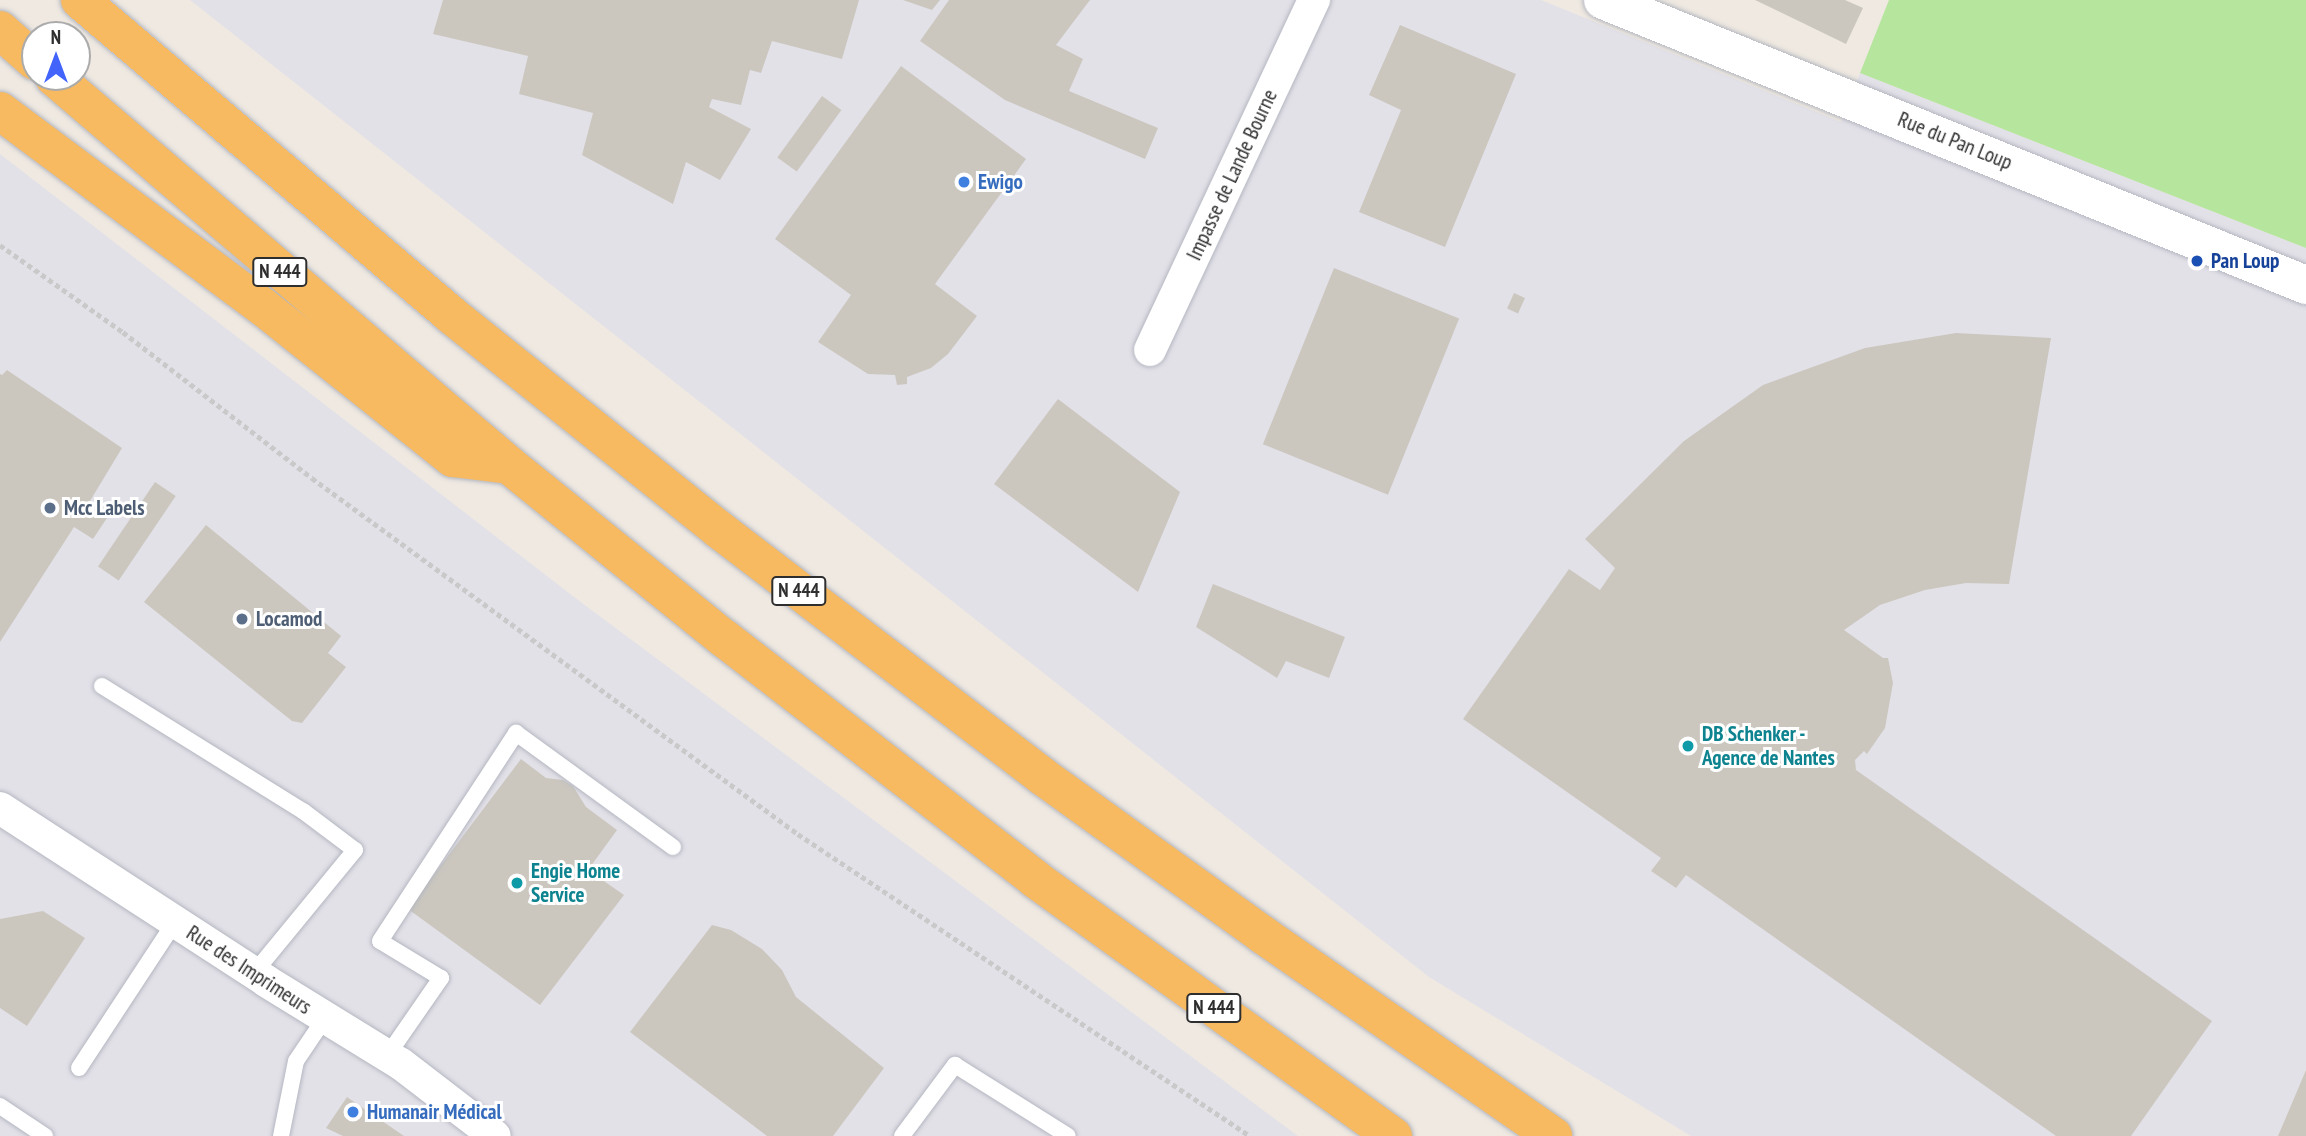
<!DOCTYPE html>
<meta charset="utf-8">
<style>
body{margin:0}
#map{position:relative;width:2306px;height:1136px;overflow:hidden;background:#efe9e1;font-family:"PT Sans Narrow",sans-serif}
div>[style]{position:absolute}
.industrial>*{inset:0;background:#e3e1e8}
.green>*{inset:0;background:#b6e59e}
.building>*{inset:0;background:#cbc7bf;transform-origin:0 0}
.path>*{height:4.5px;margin-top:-2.25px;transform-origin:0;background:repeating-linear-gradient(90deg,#c9c9c9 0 5px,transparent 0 8.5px)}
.roads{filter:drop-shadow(0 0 2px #b4b7c1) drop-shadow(0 0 2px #b4b7c1)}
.service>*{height:16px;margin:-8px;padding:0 8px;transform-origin:8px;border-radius:8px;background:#fff}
.minor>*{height:32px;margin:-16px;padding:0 16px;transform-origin:16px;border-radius:16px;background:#fff}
.tertiary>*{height:38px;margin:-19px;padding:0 19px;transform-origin:19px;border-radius:19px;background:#fff}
.trunk>*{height:38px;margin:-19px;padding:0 19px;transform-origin:19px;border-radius:19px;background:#f8ba60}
.dots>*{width:19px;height:19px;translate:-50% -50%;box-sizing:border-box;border:4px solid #fff;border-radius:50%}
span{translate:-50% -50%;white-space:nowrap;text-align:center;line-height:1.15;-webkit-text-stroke:6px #fff;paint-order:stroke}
.shield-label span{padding:2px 5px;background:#fff;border:2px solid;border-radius:5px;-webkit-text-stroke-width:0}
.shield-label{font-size:19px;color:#2e2e2e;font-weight:700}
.street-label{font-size:21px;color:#2e2e2e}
.shop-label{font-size:21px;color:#366cbe;font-weight:700}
.left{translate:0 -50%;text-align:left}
.transit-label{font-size:21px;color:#164399;font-weight:700}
.service-label{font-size:21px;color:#4e5e75;font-weight:700}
.culture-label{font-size:21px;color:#0d838f;font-weight:700}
.north{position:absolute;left:21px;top:21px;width:70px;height:70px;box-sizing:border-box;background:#fff;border:2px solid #ababab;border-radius:50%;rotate:0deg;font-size:19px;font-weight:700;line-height:28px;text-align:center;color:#2e2e2e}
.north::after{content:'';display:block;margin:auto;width:24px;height:32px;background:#4264fb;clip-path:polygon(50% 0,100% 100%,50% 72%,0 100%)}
</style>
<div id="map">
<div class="industrial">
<i style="clip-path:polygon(190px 0,1541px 0,1841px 122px,1860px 73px,2306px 248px,2306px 1136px,1691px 1136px,1429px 977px)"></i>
<i style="clip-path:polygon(0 154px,582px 603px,1298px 1136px,0 1136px)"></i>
</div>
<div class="green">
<i style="clip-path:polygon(1889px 0,2306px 0,2306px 248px,1860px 73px)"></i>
</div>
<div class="building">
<i style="clip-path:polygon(443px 0,859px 0,842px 59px,772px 41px,761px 73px,750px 70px,741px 105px,712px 99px,709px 107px,751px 129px,720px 180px,686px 162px,673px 204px,582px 155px,593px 113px,519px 94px,528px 56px,433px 34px)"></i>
<i style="clip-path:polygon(903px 0,940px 0,932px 10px)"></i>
<i style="clip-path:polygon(949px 0,1090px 0,1056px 45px,1083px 59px,1069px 91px,1158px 128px,1145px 159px,1005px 100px,920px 41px)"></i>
<i style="clip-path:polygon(1755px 0,1845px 0,1863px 8px,1846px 44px)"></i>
<i style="clip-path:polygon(1400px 25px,1516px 74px,1445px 247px,1359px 212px,1401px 110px,1369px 95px)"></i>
<i style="clip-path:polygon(901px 66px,1026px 159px,935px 284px,977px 316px,948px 354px,931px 368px,907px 377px,907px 384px,897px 385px,895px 375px,868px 374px,818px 342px,851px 295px,775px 239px)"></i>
<i style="left:822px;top:96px;width:24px;height:76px;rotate:36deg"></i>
<i style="left:1334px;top:268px;width:135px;height:190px;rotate:22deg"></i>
<i style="left:1514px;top:293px;width:12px;height:17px;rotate:24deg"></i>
<i style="clip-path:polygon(1956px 333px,2051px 338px,2009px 584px,1966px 583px,1925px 590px,1880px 605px,1844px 630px,1883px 658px,1888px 658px,1893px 683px,1885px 728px,1867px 754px,1864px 751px,1855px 760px,1856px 770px,2212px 1021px,2131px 1136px,2056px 1136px,1686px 875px,1676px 888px,1651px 871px,1661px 858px,1463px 719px,1569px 569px,1600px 590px,1615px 568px,1585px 539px,1684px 441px,1763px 385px,1865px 348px)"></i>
<i style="clip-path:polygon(7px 370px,122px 448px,90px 501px,109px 515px,93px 539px,74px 527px,0 642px,0 374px,2px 375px)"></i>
<i style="clip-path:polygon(1058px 399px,1180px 492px,1138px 592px,994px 484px)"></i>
<i style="left:155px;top:482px;width:25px;height:102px;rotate:34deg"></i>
<i style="clip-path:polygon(206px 525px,341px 636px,328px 653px,346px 667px,302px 723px,292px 721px,144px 602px)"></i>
<i style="clip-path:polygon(1213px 584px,1345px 637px,1329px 678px,1286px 661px,1277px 678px,1196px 627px)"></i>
<i style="clip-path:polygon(521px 759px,546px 778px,563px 780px,573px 786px,586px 807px,617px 830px,588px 870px,624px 895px,540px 1005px,408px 909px)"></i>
<i style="clip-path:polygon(43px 911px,85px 938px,27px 1026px,0 1008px,0 919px)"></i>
<i style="clip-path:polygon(712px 925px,731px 930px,762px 949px,782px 970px,796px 997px,884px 1068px,833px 1136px,767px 1136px,630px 1032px)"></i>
<i style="clip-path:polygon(2306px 1070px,2306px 1136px,2278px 1136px)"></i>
<i style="clip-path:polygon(347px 1097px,404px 1136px,343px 1136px,326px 1128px)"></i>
</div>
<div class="path">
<i style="left:0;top:245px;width:151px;rotate:35.3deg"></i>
<i style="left:123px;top:332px;width:239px;rotate:37.7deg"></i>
<i style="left:312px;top:478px;width:602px;rotate:36.22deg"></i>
<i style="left:798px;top:834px;width:544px;rotate:33.75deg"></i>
</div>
<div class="roads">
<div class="service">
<i style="left:102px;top:686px;width:237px;rotate:31.9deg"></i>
<i style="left:303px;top:811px;width:65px;rotate:36.9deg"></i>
<i style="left:355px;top:850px;width:159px;rotate:129.4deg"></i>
<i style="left:387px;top:1056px;width:95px;rotate:-55.3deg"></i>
<i style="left:441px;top:978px;width:71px;rotate:-148.8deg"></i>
<i style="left:380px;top:941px;width:249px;rotate:-56.8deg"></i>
<i style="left:516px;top:733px;width:194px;rotate:36deg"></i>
<i style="left:79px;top:1068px;width:175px;rotate:-56.7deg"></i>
<i style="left:0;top:1106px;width:54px;rotate:33.7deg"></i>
<i style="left:281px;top:1136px;width:76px;rotate:-78.7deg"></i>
<i style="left:296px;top:1061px;width:52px;rotate:-56deg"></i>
<i style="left:902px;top:1136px;width:89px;rotate:-53.3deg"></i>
<i style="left:955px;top:1065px;width:133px;rotate:32.1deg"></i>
</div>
<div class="minor">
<i style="left:1150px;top:350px;width:387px;rotate:-64.9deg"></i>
<i style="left:0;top:808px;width:317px;rotate:33deg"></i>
<i style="left:266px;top:981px;width:158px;rotate:31.6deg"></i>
<i style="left:401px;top:1064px;width:118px;rotate:37.5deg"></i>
</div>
<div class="tertiary">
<i style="left:1603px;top:0;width:759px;rotate:22.07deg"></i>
</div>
<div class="trunk">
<i style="left:80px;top:0;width:485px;rotate:40.3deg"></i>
<i style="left:450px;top:314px;width:344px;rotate:38.7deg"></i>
<i style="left:718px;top:529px;width:407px;rotate:37.3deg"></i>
<i style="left:1042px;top:776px;width:272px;rotate:35.7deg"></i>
<i style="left:1263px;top:935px;width:353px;rotate:34.7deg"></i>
<i style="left:0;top:30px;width:47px;rotate:41.5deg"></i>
<i style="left:54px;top:77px;width:598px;rotate:40.46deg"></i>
<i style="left:509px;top:465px;width:277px;rotate:38.9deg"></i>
<i style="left:725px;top:639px;width:392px;rotate:37.7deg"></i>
<i style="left:1035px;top:879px;width:441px;rotate:35.7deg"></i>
<i style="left:0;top:111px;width:328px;rotate:36.7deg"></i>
<i style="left:263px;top:307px;width:243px;rotate:38.5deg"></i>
<i style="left:453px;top:458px;width:56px;rotate:7.1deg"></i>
</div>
</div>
<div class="dots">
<i style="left:964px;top:182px;background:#3f7fe0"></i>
<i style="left:2197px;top:261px;background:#1a4fb4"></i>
<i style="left:50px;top:508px;background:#5c6f8a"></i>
<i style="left:242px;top:619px;background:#5c6f8a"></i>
<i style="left:1688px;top:746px;background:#0f9aa8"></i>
<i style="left:517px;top:883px;background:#0f9aa8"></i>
<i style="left:353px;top:1112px;background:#3f7fe0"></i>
</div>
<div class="shield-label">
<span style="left:280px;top:272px">N 444</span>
<span style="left:799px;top:591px">N 444</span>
<span style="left:1214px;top:1008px">N 444</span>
</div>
<div class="street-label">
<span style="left:1955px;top:141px;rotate:22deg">Rue du Pan Loup</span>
<span style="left:1232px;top:175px;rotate:-65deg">Impasse de Lande Bourne</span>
<span style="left:249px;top:970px;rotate:33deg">Rue des Imprimeurs</span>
</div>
<div class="shop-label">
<span class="left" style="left:978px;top:182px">Ewigo</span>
<span class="left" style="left:367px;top:1112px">Humanair Médical</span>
</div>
<div class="transit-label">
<span class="left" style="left:2211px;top:261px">Pan Loup</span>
</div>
<div class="service-label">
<span class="left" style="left:64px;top:508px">Mcc Labels</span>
<span class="left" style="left:256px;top:619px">Locamod</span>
</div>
<div class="culture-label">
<span class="left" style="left:1702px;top:746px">DB Schenker -<br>Agence de Nantes</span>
<span class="left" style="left:531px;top:883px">Engie Home<br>Service</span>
</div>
<div class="north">N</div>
</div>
